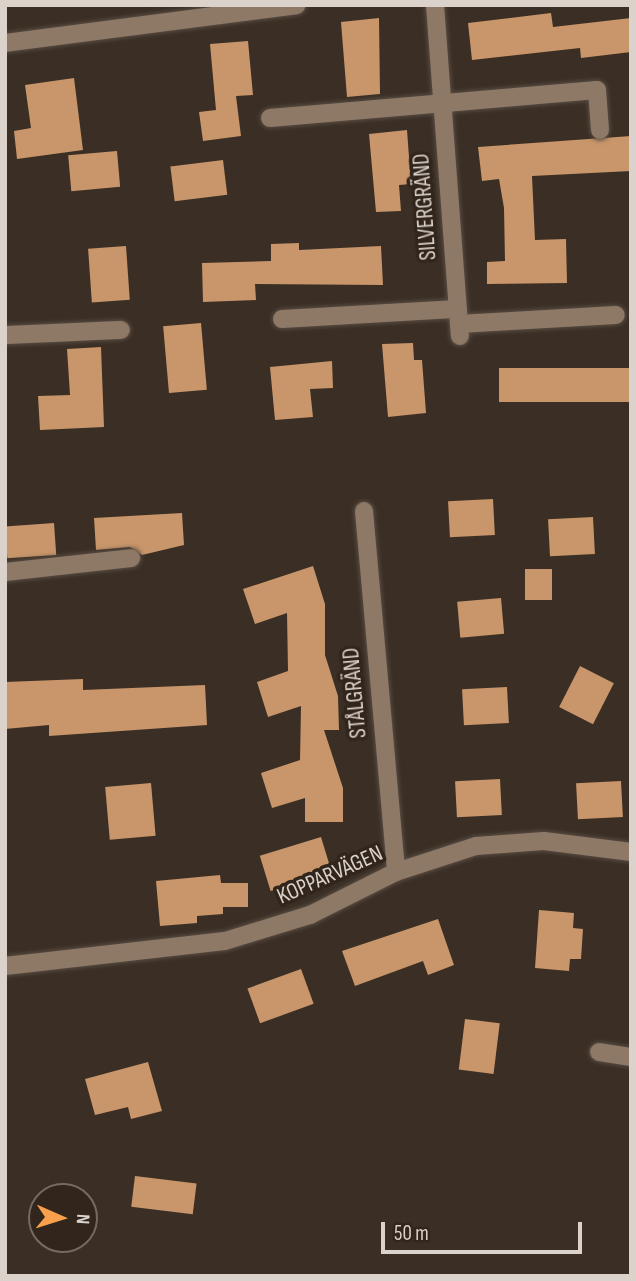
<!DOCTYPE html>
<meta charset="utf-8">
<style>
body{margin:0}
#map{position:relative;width:636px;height:1281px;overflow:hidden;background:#3b2f25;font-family:"Sofia Sans Condensed",sans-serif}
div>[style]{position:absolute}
.building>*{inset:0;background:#c8966a;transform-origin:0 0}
.roads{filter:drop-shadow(0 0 2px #584c43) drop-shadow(0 0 2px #584c43)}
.minor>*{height:18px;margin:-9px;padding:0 9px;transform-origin:9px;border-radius:9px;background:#8e7967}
span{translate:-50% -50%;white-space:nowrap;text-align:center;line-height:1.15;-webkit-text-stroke:7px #31251c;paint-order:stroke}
.street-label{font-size:23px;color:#dad2cb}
.frame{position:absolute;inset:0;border:7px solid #dad2cb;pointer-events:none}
.north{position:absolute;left:28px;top:1183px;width:70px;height:70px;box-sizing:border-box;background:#31251c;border:2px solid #756a62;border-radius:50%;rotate:93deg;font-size:19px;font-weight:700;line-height:28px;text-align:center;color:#dad2cb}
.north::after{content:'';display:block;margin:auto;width:24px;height:32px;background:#f8a04c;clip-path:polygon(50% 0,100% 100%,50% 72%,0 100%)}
.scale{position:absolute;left:381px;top:1222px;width:201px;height:32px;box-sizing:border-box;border:4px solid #dad2cb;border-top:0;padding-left:9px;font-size:21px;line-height:24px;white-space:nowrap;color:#dad2cb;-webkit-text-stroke:5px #31251c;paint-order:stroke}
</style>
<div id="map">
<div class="building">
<i style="clip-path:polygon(551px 13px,553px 27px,631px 18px,631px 52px,581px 58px,580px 48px,472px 60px,468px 23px)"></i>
<i style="clip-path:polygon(379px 18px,380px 94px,347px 97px,341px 22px)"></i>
<i style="clip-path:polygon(248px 41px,253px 95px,236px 96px,241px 136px,203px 141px,199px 112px,216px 110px,210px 44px)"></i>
<i style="clip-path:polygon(74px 78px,83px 150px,17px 159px,14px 131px,31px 128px,25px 85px)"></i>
<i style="clip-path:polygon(407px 130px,411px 184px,399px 185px,401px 211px,376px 212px,369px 134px)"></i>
<i style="clip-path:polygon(631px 136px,631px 171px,532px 176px,535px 240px,566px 239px,567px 283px,487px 284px,487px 262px,505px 261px,504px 208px,499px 179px,482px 181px,478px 147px)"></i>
<i style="left:117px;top:151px;width:36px;height:49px;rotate:85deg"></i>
<i style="left:223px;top:160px;width:35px;height:53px;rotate:83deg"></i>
<i style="clip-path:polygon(299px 243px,299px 250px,381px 246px,383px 285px,255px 284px,256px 300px,203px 302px,202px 263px,271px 261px,271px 244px)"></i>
<i style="left:126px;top:246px;width:54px;height:38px;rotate:86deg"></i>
<i style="left:201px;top:323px;width:67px;height:38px;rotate:85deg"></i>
<i style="clip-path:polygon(413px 343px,414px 360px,422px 360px,426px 413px,388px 417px,382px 344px)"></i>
<i style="clip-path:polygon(101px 347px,104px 427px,40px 430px,38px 396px,70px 395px,67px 349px)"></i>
<i style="clip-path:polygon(332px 361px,333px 388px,310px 389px,313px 417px,275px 420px,270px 367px)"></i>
<i style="left:631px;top:368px;width:34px;height:132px;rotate:90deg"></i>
<i style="left:493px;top:499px;width:36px;height:45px;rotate:87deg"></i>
<i style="clip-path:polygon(182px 513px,184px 545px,142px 555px,130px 547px,96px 550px,94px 518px)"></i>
<i style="left:593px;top:517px;width:37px;height:45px;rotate:87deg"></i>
<i style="left:54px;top:523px;width:32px;height:49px;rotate:86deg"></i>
<i style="clip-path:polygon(313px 566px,325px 604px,325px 655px,338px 696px,339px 730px,324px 730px,343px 788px,343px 822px,305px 822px,305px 798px,272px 808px,261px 773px,300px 760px,301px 706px,268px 717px,257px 682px,288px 671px,287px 613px,255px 624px,243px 589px)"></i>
<i style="left:525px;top:569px;width:27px;height:31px"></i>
<i style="left:501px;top:598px;width:36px;height:44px;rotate:85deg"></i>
<i style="left:580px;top:666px;width:38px;height:46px;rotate:27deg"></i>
<i style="clip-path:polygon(83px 679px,83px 690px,205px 685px,207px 725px,49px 736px,49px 725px,5px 729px,5px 682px)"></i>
<i style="left:507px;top:687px;width:36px;height:45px;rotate:87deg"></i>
<i style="left:500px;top:779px;width:36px;height:45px;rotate:87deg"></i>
<i style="left:621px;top:781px;width:36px;height:45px;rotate:87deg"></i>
<i style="left:151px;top:783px;width:53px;height:46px;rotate:85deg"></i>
<i style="left:321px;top:837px;width:37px;height:64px;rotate:73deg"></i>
<i style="clip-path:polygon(220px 875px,221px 883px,248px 883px,248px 907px,223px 907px,223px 914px,197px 916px,197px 923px,160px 926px,156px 881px)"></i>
<i style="clip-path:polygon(539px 910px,574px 913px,573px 928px,583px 929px,581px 959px,570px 959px,569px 971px,535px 968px)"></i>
<i style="clip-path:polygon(438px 919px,454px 965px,428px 975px,423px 961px,355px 986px,342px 951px)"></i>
<i style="left:301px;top:969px;width:37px;height:57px;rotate:70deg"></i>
<i style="left:465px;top:1019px;width:35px;height:51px;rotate:7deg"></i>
<i style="clip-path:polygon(148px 1062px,162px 1111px,131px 1119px,128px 1107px,95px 1115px,85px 1079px)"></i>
<i style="left:135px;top:1176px;width:62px;height:31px;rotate:7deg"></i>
</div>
<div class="roads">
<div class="minor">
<i style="left:435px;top:5px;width:332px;rotate:85.7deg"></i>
<i style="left:5px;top:43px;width:294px;rotate:-7.4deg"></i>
<i style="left:270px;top:118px;width:328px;rotate:-4.9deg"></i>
<i style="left:597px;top:90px;width:40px;rotate:85.7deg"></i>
<i style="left:282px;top:319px;width:176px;rotate:-3.3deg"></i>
<i style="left:459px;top:324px;width:157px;rotate:-3.3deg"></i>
<i style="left:5px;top:335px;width:116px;rotate:-2.5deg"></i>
<i style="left:364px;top:511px;width:362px;rotate:84.9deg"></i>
<i style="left:5px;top:572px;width:127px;rotate:-6.3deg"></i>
<i style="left:5px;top:966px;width:221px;rotate:-6.5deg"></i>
<i style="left:225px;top:941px;width:89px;rotate:-17deg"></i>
<i style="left:310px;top:915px;width:96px;rotate:-26.6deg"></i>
<i style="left:396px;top:872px;width:84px;rotate:-18deg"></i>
<i style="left:476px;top:846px;width:68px;rotate:-4.2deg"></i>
<i style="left:544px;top:841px;width:88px;rotate:7.2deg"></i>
<i style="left:599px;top:1052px;width:32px;rotate:9deg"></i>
</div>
</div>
<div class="street-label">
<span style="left:425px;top:207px;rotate:-94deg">SILVERGRÄND</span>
<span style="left:355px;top:693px;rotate:-95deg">STÅLGRÄND</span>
<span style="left:330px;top:875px;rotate:-24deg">KOPPARVÄGEN</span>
</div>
<div class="frame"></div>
<div class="north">N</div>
<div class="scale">50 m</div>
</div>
